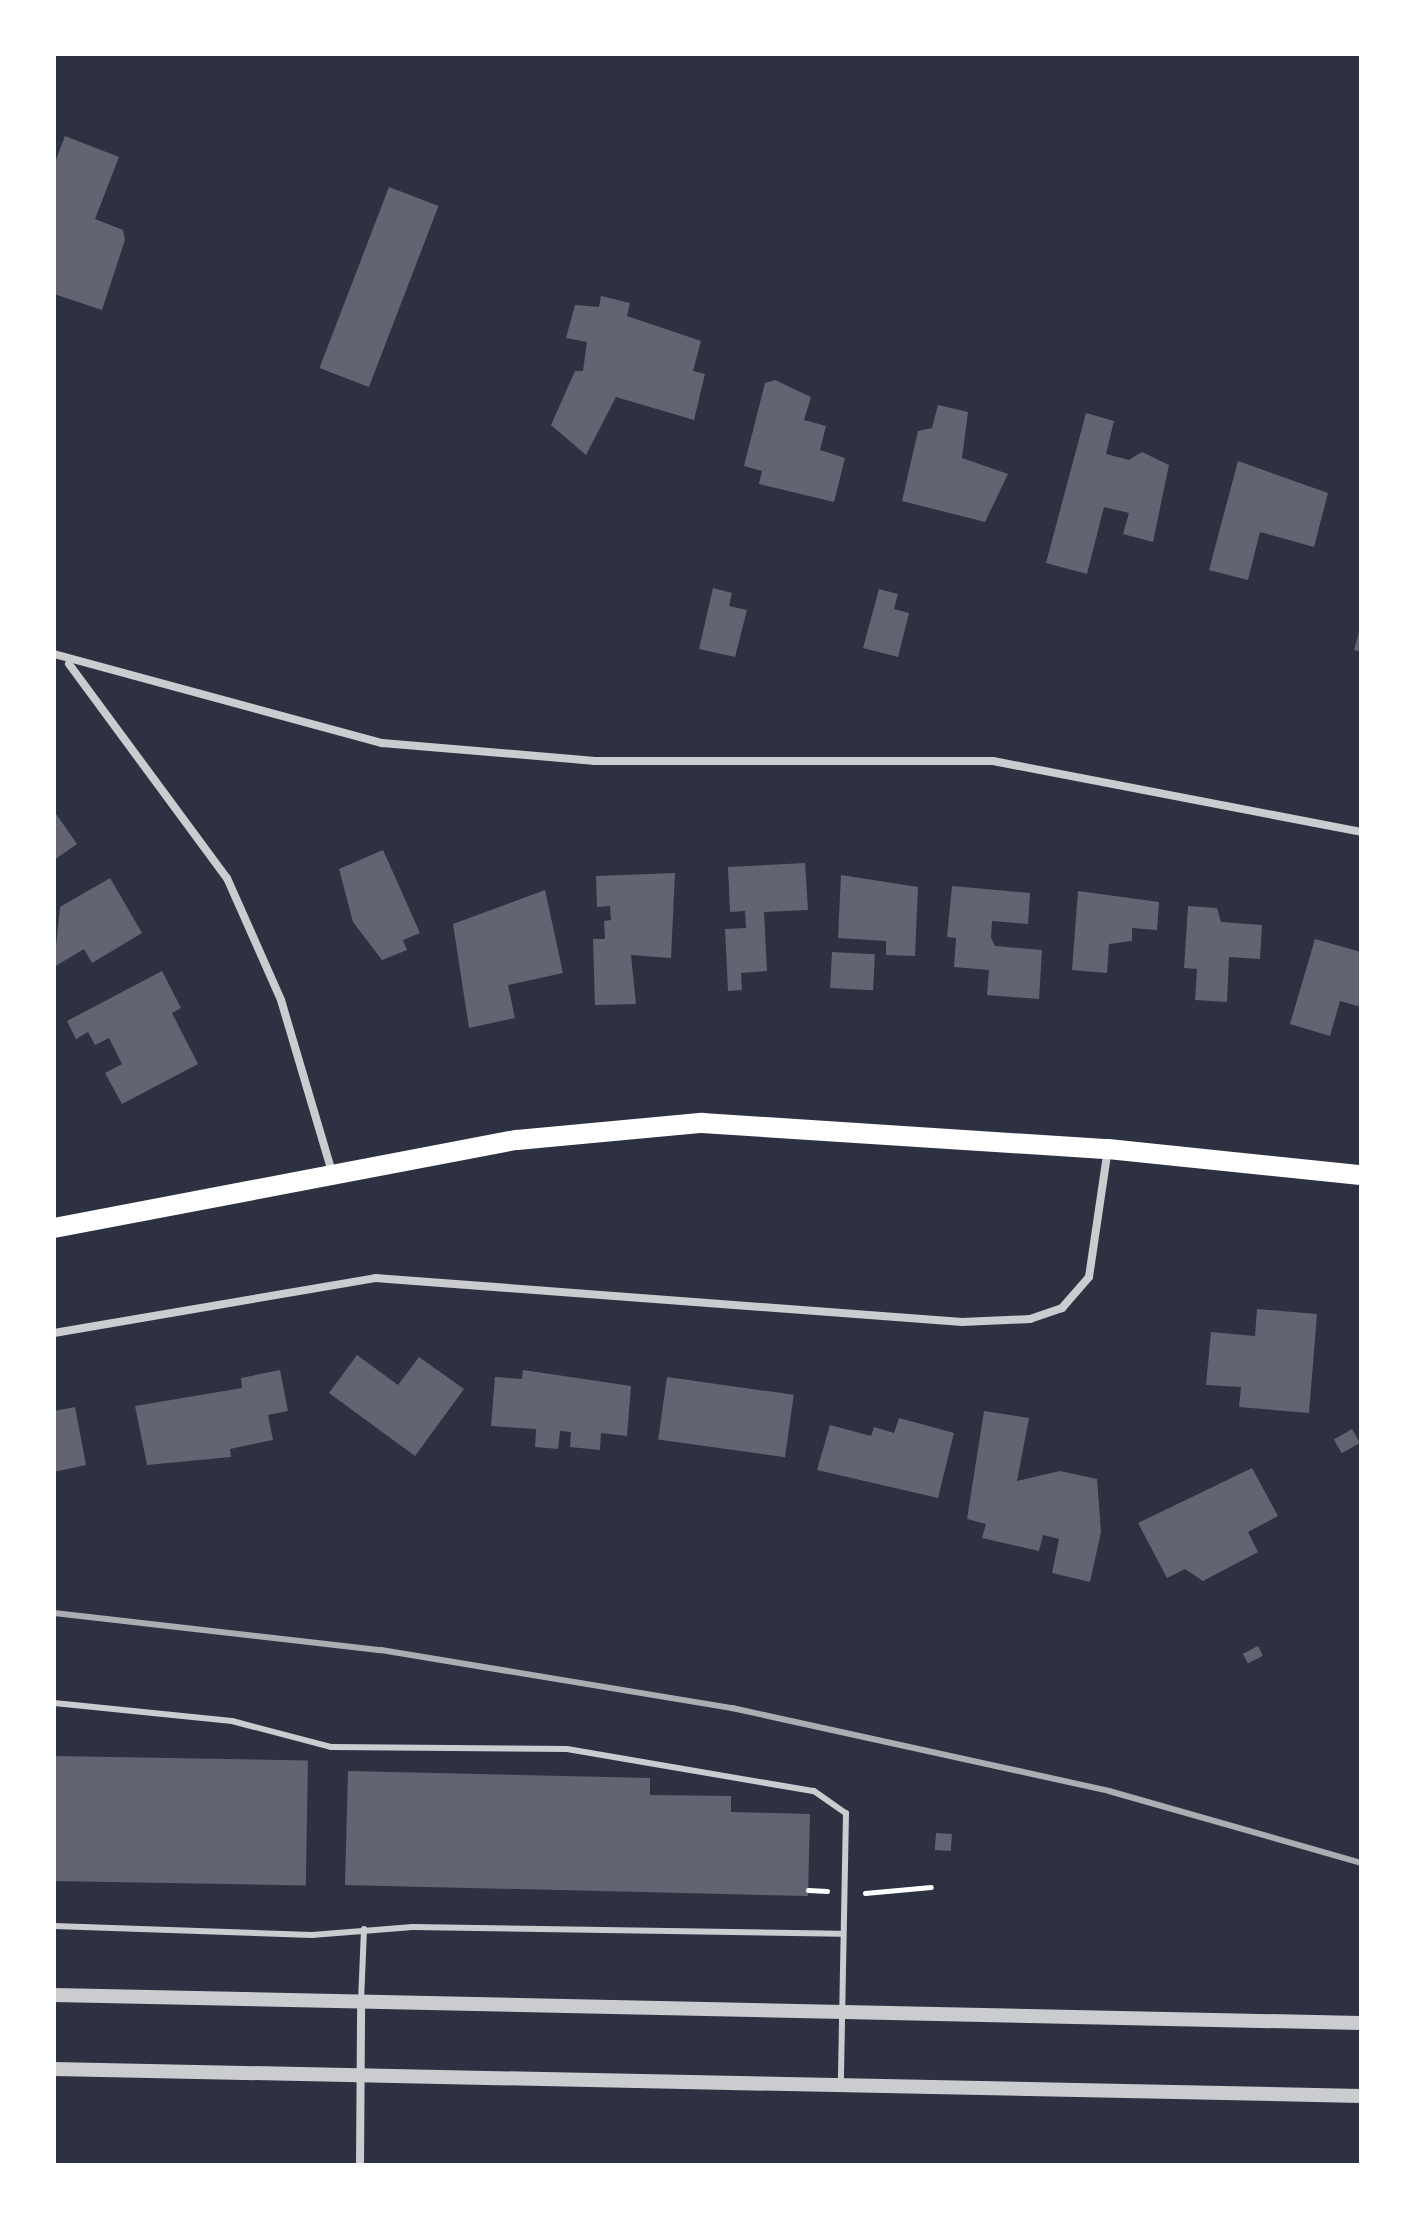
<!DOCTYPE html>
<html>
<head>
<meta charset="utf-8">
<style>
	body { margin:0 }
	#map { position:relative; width:1415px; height:2219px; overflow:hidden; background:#2d3142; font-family:"Fira Sans Condensed",sans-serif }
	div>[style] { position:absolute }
	.building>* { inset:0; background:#626471; transform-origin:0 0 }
	.path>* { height:5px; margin:-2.5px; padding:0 2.5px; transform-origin:2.5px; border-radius:2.5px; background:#fff }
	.service>* { height:6px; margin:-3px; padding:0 3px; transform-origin:3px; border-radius:3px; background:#caccd0 }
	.minor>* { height:8px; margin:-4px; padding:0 4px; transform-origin:4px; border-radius:4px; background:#caccd0 }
	.tertiary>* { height:14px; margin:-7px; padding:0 7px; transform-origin:7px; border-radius:7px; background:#caccd0 }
	.primary>* { height:20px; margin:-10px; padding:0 10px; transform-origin:10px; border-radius:10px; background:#fff }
	.rail>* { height:6px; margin:-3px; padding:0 3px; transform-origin:3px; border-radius:3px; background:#abadb3 }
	span { translate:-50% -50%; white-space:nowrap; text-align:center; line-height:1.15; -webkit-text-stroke:6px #fff; paint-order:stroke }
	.frame { position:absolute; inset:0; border:56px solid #fff; pointer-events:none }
</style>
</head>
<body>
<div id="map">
	<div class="building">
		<div style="clip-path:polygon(65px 136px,119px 157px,95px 219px,123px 230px,125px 240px,102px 310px,54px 294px,54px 165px)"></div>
		<div style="left:389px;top:187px;width:53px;height:194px;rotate:21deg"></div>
		<div style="clip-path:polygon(601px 296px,630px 303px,627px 316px,701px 341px,693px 371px,705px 374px,694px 420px,616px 397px,586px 455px,551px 425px,575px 371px,583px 371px,587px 342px,566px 338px,575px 305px,599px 307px)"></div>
		<div style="clip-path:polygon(775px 380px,811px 397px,804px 420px,826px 426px,820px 450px,845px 458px,834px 502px,759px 484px,762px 471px,744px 466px,765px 383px)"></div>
		<div style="clip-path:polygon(938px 405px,968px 412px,962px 458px,1008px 474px,985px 522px,902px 501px,918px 431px,932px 428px)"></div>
		<div style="clip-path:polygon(1086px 413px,1114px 421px,1106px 454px,1129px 460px,1142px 452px,1169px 465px,1153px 542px,1123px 534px,1129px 513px,1104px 507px,1087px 574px,1046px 563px)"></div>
		<div style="clip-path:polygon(1238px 461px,1328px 493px,1314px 547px,1260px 532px,1248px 580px,1209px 570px)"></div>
		<div style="clip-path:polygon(713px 588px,732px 593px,729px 606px,747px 610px,735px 657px,699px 649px)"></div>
		<div style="clip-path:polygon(879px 589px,898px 594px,894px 609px,909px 613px,898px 657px,863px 648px)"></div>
		<div style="clip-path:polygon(1360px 628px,1361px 628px,1361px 652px,1354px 650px)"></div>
		<div style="clip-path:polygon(54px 811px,77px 844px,54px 860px)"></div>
		<div style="clip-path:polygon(383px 850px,420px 933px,403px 940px,407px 950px,382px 960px,353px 922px,339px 869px)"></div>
		<div style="clip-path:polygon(805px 863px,808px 910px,764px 912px,767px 971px,741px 973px,742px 990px,728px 991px,725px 929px,746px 928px,745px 911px,730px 912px,728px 867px)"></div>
		<div style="clip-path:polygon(675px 873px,671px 958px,631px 955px,636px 1004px,595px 1005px,593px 939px,605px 939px,604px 921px,611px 920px,610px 906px,597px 907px,596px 876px)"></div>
		<div style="clip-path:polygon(841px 875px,918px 887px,915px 956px,886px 955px,886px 941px,838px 938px)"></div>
		<div style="clip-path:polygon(110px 878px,142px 933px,92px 963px,84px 949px,54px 967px,60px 907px)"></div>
		<div style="clip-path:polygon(952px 886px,1030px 893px,1028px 924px,992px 921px,991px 938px,995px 946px,1042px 950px,1039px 999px,987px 995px,989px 970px,954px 967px,956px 938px,947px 937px)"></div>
		<div style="clip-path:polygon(545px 890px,563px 973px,508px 985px,515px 1018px,469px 1028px,453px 924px)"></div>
		<div style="clip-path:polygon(1078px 891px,1159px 902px,1157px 930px,1132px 928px,1132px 941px,1109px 944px,1107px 973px,1072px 970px)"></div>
		<div style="clip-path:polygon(1188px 906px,1217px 908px,1221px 922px,1262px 925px,1260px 959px,1229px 957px,1227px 1002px,1195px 1000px,1197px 969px,1184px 968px)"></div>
		<div style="clip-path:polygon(1315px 939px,1361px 952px,1361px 1007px,1340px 1001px,1330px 1036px,1290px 1024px)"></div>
		<div style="left:832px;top:952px;width:43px;height:36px;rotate:3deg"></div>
		<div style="clip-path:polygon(162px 971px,181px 1008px,172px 1013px,198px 1064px,122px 1104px,105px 1073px,122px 1064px,109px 1038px,95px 1045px,88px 1032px,76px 1039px,67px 1021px)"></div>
		<div style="clip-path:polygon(1257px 1309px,1317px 1314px,1309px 1413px,1239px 1407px,1241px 1387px,1206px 1385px,1211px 1332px,1255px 1336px)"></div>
		<div style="clip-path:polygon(357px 1355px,398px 1385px,419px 1357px,464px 1389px,415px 1456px,329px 1393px)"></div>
		<div style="clip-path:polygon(280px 1370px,288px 1411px,268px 1415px,273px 1440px,230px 1449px,231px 1457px,147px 1465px,135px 1406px,242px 1388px,241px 1378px)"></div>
		<div style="clip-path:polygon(523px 1370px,631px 1386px,627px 1436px,601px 1433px,600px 1450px,570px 1447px,571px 1432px,560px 1431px,558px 1449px,535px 1447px,536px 1429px,491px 1426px,495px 1377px,522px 1379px)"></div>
		<div style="left:667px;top:1377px;width:128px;height:63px;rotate:8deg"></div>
		<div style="clip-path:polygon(75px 1407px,86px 1465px,54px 1472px,54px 1411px)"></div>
		<div style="clip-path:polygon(984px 1411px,1029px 1418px,1017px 1481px,1060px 1471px,1097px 1479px,1101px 1532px,1090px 1582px,1052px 1573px,1059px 1539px,1043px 1535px,1039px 1551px,982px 1538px,986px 1524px,967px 1519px)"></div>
		<div style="clip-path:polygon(899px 1418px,954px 1433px,938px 1498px,817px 1470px,830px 1425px,871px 1436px,874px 1427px,894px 1433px)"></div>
		<div style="left:1352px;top:1429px;width:16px;height:21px;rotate:60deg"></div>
		<div style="clip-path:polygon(1252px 1468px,1278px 1516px,1248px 1532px,1258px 1552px,1203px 1581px,1185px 1569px,1167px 1578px,1138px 1523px)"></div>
		<div style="left:1258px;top:1646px;width:11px;height:17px;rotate:63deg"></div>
		<div style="left:54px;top:1756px;width:254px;height:125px;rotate:1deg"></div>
		<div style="clip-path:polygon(348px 1771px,650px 1778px,650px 1795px,731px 1796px,731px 1812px,810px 1814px,808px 1896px,345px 1885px)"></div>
		<div style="left:936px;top:1833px;width:16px;height:17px;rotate:4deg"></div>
	</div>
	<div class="path">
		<div style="left:808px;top:1890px;width:19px;rotate:3deg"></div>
		<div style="left:865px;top:1893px;width:66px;rotate:-5.2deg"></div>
	</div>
	<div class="service">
		<div style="left:54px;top:1703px;width:179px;rotate:5.8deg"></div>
		<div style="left:232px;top:1721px;width:102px;rotate:14.7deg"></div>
		<div style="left:331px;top:1747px;width:236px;rotate:0.5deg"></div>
		<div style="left:567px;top:1749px;width:251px;rotate:9.7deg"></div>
		<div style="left:814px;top:1791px;width:39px;rotate:35deg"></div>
		<div style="left:846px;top:1813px;width:272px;rotate:91.1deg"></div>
		<div style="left:54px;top:1926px;width:258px;rotate:2deg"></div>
		<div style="left:312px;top:1935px;width:101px;rotate:-4.5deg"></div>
		<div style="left:413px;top:1927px;width:427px;rotate:0.9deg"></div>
		<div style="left:361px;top:2001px;width:72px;rotate:-87.6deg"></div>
	</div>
	<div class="minor">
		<div style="left:54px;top:654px;width:340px;rotate:15.2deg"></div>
		<div style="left:382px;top:743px;width:214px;rotate:4.8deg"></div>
		<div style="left:595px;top:761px;width:398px"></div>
		<div style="left:993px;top:761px;width:375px;rotate:10.9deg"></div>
		<div style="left:69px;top:664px;width:266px;rotate:53.6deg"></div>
		<div style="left:227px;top:878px;width:133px;rotate:66.1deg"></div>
		<div style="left:281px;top:1000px;width:183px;rotate:73.5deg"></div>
		<div style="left:54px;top:1333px;width:326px;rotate:-9.7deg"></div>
		<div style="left:375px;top:1278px;width:589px;rotate:4.29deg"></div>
		<div style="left:962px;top:1322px;width:68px;rotate:-2.5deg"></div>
		<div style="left:1030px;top:1319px;width:34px;rotate:-19deg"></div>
		<div style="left:1062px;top:1308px;width:41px;rotate:-48.9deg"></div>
		<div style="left:1089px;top:1277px;width:129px;rotate:-81.6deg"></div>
		<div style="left:360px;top:2165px;width:161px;rotate:-89.6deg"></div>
	</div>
	<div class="tertiary">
		<div style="left:54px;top:1995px;width:1307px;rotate:1.23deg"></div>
		<div style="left:54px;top:2069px;width:1307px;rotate:1.18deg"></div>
	</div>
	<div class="primary">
		<div style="left:54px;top:1228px;width:471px;rotate:-10.8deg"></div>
		<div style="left:517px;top:1140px;width:186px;rotate:-5.3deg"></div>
		<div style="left:702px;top:1123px;width:407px;rotate:3.7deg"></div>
		<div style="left:1108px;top:1149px;width:254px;rotate:5.9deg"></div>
	</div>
	<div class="rail">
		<div style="left:54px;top:1613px;width:329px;rotate:6.5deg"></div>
		<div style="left:381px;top:1650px;width:356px;rotate:9.4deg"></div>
		<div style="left:732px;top:1708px;width:386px;rotate:12.4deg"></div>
		<div style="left:1109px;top:1791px;width:262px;rotate:15.9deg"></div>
	</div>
	<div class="frame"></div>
</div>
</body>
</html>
